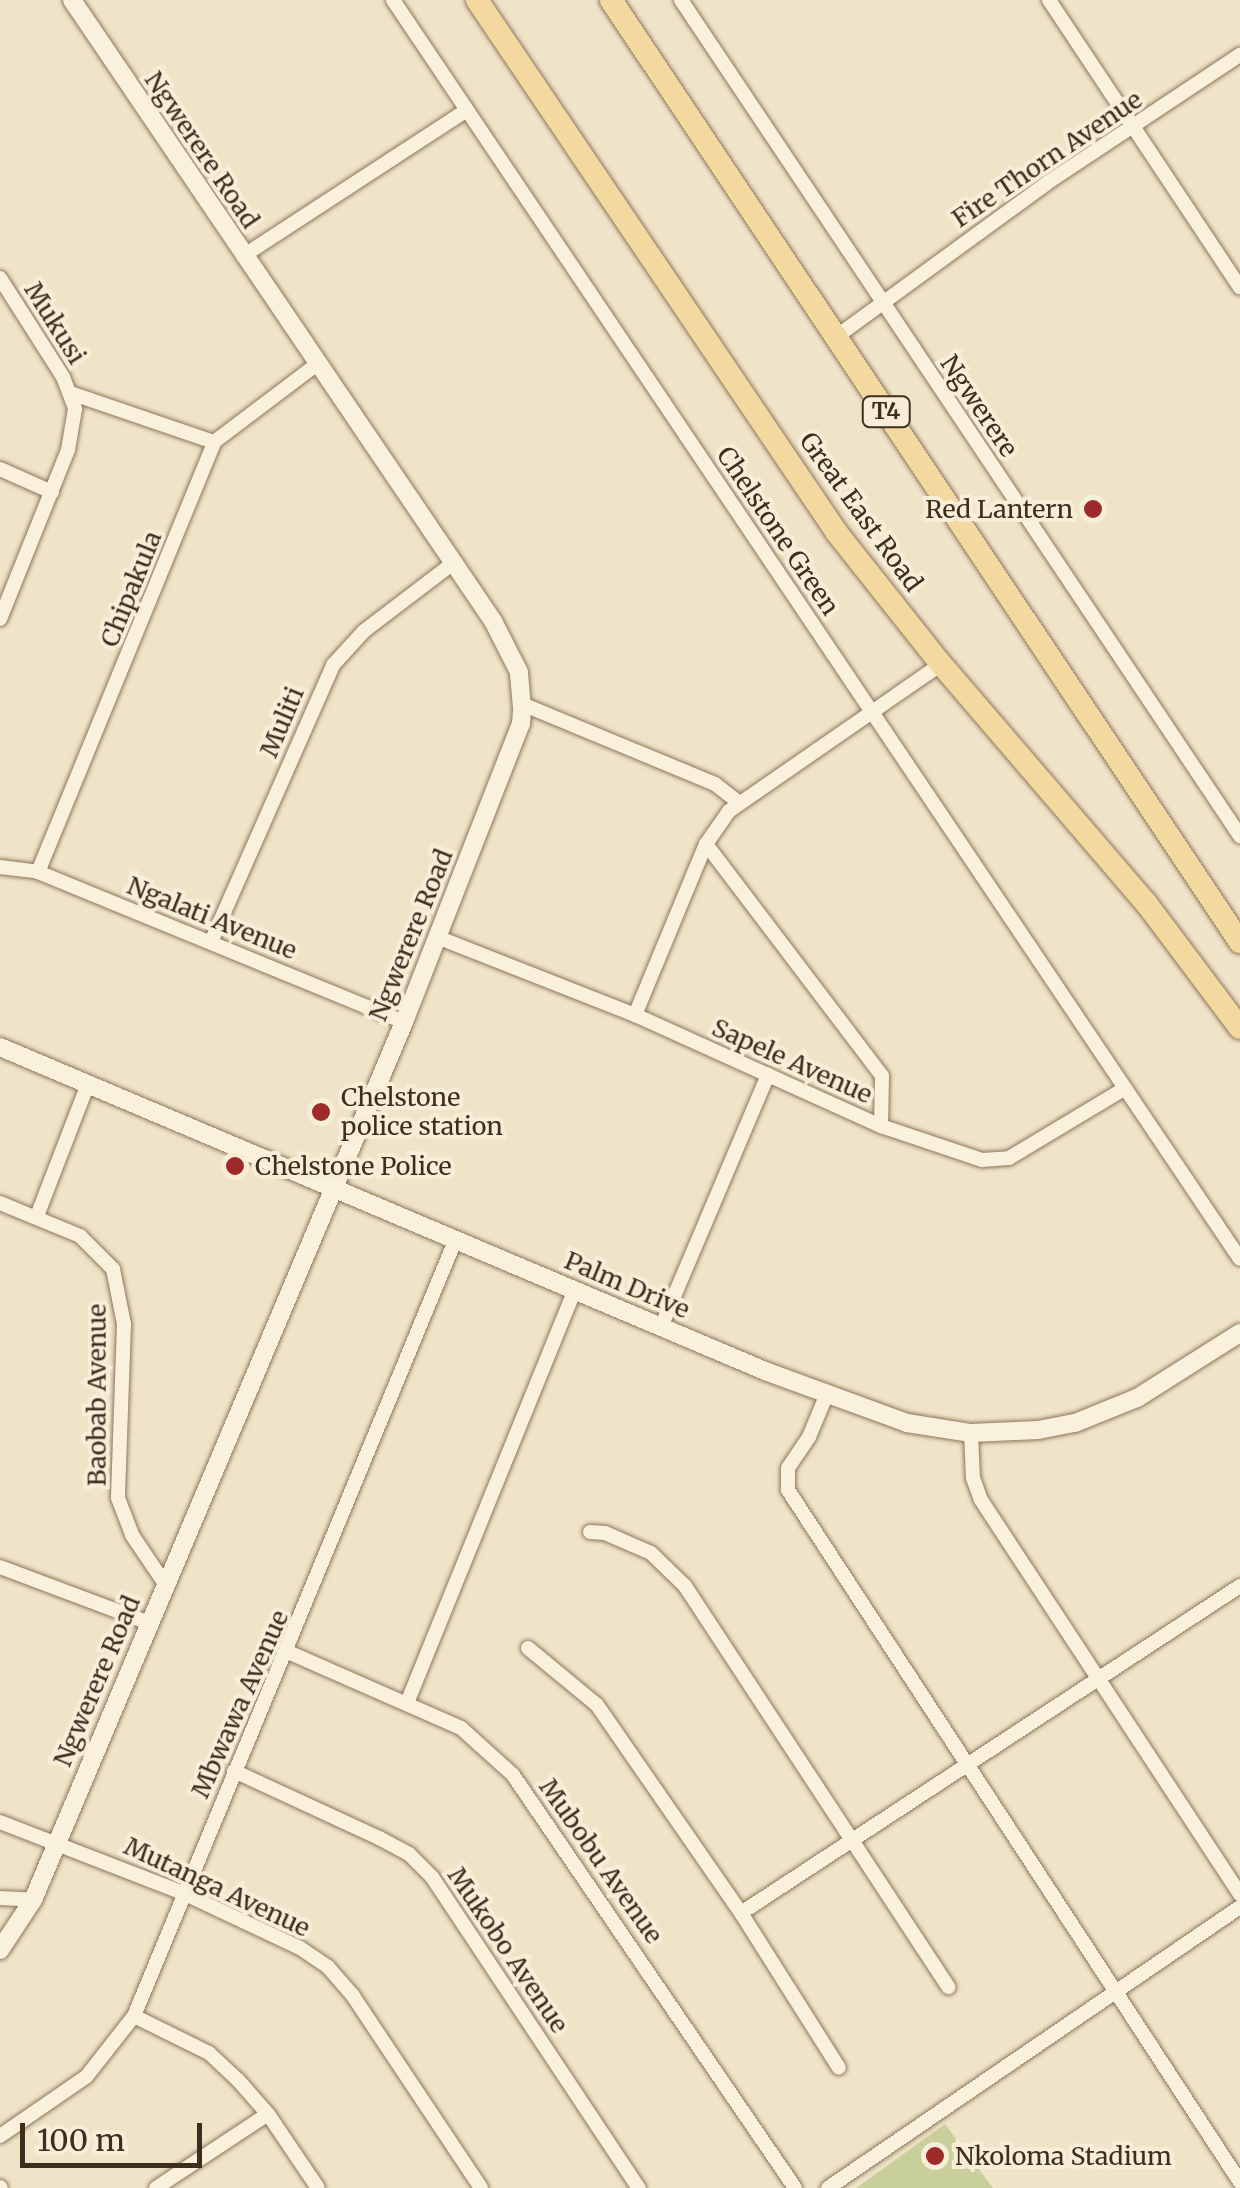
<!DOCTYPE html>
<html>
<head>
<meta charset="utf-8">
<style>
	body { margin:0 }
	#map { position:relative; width:1240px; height:2188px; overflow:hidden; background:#f0e4c8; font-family:Merriweather,serif }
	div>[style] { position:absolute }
	.green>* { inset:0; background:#c9cf9b }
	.roads { filter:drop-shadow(0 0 2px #8d765c) drop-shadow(0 0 2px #8d765c) }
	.minor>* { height:14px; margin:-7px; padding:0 7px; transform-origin:7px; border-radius:7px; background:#faf1dc }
	.tertiary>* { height:18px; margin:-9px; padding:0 9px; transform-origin:9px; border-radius:9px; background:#faf1dc }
	.primary>* { height:22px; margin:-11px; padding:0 11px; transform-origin:11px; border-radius:11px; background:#f3d9a0 }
	.dots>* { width:28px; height:28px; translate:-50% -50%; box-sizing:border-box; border:5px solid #f7eed8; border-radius:50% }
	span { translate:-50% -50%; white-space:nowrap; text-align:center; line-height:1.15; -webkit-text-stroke:8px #f7eed8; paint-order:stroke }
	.shield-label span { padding:2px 8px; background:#f7eed8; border:2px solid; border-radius:8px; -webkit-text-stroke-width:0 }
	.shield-label { font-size:22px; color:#3d2e20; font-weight:700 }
	.street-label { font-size:25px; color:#3d2e20 }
	.poi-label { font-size:25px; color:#3d2e20 }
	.right { translate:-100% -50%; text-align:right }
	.left { translate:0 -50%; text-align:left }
	.scale { position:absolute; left:20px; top:2123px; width:182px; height:45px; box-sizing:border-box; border:5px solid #3d2e20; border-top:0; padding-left:12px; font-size:30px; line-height:35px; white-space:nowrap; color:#3d2e20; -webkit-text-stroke:8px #f7eed8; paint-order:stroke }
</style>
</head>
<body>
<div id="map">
	<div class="green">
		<div style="clip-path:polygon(945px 2124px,993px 2188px,856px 2188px)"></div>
	</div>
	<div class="roads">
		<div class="minor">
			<div style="left:393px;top:0;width:1517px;rotate:56.07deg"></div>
			<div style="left:681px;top:0;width:1006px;rotate:56.23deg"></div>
			<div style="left:1049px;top:0;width:345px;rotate:56.4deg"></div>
			<div style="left:243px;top:256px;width:267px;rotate:-33.1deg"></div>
			<div style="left:0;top:278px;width:117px;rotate:57.5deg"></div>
			<div style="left:63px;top:377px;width:34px;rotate:69deg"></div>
			<div style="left:75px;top:409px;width:42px;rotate:99.7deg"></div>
			<div style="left:68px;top:450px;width:182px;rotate:111.9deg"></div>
			<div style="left:836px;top:337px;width:261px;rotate:-36.1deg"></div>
			<div style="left:1047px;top:183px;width:232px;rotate:-33.6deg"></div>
			<div style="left:73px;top:394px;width:149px;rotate:18.8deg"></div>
			<div style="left:0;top:469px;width:57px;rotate:23.9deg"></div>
			<div style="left:522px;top:704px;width:209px;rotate:22.5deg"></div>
			<div style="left:715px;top:784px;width:29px;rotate:38deg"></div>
			<div style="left:706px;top:844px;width:291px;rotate:52.8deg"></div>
			<div style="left:882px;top:1076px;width:50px;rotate:91.1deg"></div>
			<div style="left:0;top:867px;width:38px;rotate:7deg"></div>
			<div style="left:38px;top:872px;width:396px;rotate:22.3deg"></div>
			<div style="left:38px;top:872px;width:465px;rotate:-67.7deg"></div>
			<div style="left:214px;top:442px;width:129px;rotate:-37.1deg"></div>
			<div style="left:437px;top:937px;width:213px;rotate:21.5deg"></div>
			<div style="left:635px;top:1015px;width:270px;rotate:24.3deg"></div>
			<div style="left:881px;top:1126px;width:107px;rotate:18.6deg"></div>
			<div style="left:982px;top:1160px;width:27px;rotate:-4deg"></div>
			<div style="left:1009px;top:1158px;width:134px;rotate:-31deg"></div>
			<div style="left:211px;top:942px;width:303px;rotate:-66.2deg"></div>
			<div style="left:333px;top:665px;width:46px;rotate:-47.6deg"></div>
			<div style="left:364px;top:631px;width:111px;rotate:-37.3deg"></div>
			<div style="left:635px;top:1015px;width:185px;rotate:-67.5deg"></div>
			<div style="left:706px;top:844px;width:40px;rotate:-55.1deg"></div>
			<div style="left:729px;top:811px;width:258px;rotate:-34.7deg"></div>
			<div style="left:0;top:1203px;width:87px;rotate:22.4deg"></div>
			<div style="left:80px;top:1236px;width:47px;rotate:45deg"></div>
			<div style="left:113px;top:1269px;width:56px;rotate:78.7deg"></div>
			<div style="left:124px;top:1324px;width:174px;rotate:92deg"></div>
			<div style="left:118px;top:1498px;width:40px;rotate:69deg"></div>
			<div style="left:132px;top:1535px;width:59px;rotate:56deg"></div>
			<div style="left:37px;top:1216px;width:142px;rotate:-68.9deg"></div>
			<div style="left:661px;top:1327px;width:274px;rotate:-67deg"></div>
			<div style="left:826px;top:1396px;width:44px;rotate:112.5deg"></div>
			<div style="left:809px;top:1437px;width:37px;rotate:124deg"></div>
			<div style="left:788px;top:1468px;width:22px;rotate:90deg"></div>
			<div style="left:788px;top:1490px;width:827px;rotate:56.85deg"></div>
			<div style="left:971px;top:1433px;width:45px;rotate:87.5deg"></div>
			<div style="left:973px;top:1478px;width:23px;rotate:70deg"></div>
			<div style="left:981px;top:1500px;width:472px;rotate:56.7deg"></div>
			<div style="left:590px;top:1532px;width:15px;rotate:4deg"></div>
			<div style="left:605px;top:1533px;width:50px;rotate:23.5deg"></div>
			<div style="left:651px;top:1553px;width:47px;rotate:44.1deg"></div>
			<div style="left:685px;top:1586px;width:480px;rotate:56.7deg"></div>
			<div style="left:0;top:1567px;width:159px;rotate:20.6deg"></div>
			<div style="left:528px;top:1648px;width:89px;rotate:39.6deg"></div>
			<div style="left:597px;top:1705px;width:253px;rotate:55.3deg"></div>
			<div style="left:741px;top:1913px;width:183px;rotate:57.7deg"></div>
			<div style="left:288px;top:1652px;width:189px;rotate:23.7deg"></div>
			<div style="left:461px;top:1728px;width:70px;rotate:42.1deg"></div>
			<div style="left:513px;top:1775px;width:500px;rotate:55.67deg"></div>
			<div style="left:407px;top:1703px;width:446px;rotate:-67.9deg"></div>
			<div style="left:234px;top:1771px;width:160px;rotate:24.8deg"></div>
			<div style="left:379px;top:1838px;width:34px;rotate:28deg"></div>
			<div style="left:409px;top:1854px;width:33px;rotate:45deg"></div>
			<div style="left:432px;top:1877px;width:374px;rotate:56.4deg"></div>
			<div style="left:0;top:1822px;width:196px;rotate:21.2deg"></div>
			<div style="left:183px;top:1893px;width:129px;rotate:25.2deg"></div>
			<div style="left:300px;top:1948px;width:34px;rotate:34deg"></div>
			<div style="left:328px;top:1967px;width:38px;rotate:49deg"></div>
			<div style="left:353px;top:1996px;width:231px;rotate:56.3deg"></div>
			<div style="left:0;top:1898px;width:33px;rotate:3deg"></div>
			<div style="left:741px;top:1913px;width:597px;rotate:-33.24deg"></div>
			<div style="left:134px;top:2016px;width:84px;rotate:26.3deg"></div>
			<div style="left:209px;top:2053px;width:40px;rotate:43deg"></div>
			<div style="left:238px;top:2080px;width:45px;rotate:48.6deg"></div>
			<div style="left:268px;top:2114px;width:89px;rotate:56deg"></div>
			<div style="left:0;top:2136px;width:104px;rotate:-34.5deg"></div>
			<div style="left:86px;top:2077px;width:78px;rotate:-51.8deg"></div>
			<div style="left:134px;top:2016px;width:839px;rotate:-67.5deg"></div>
			<div style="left:0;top:2187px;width:1px;rotate:45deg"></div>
			<div style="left:156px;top:2188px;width:134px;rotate:-33.5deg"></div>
			<div style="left:828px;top:2188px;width:499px;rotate:-34.3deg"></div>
		</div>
		<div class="tertiary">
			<div style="left:0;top:1047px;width:831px;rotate:22.95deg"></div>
			<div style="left:765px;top:1371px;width:151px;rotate:20.1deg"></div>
			<div style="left:907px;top:1423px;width:65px;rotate:8.9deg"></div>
			<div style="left:971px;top:1433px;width:67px;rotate:-2.6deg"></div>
			<div style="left:1038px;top:1430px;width:38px;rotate:-11deg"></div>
			<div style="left:1075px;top:1423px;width:67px;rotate:-22deg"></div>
			<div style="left:1137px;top:1398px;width:122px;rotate:-32.3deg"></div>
			<div style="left:0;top:1950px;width:60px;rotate:-56.6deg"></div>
			<div style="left:33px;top:1900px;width:953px;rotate:-67.09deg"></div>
			<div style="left:404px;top:1022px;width:320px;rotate:-68.6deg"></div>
			<div style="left:521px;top:724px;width:16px;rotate:-86deg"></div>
			<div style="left:522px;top:708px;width:36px;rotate:-95deg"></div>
			<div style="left:519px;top:672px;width:57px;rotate:-117deg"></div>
			<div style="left:493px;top:621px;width:750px;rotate:-124.13deg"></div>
		</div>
		<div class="primary">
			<div style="left:477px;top:0;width:643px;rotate:55.96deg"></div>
			<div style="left:837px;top:533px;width:167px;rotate:51.6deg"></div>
			<div style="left:941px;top:664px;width:315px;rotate:49.4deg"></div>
			<div style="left:1146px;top:903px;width:156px;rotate:53.1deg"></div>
			<div style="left:611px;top:0;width:1133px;rotate:56.27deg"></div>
		</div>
	</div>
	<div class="dots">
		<div style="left:1093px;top:509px;background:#9e2a2b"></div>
		<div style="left:321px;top:1112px;background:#9e2a2b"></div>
		<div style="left:235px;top:1166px;background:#9e2a2b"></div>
		<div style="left:935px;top:2156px;background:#9e2a2b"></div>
	</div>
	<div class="shield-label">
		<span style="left:886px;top:412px">T4</span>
	</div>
	<div class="street-label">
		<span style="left:202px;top:150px;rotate:56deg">Ngwerere Road</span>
		<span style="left:1047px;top:159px;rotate:-34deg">Fire Thorn Avenue</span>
		<span style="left:55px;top:323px;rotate:58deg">Mukusi</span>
		<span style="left:979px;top:406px;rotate:56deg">Ngwerere</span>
		<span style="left:861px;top:512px;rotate:54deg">Great East Road</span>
		<span style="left:778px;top:531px;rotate:56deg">Chelstone Green</span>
		<span style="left:131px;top:589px;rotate:-68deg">Chipakula</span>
		<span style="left:282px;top:722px;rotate:-67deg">Muliti</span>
		<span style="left:212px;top:918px;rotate:22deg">Ngalati Avenue</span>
		<span style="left:411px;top:935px;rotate:-68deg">Ngwerere Road</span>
		<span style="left:792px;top:1061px;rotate:24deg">Sapele Avenue</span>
		<span style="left:627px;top:1285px;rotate:23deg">Palm Drive</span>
		<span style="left:97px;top:1395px;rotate:-90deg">Baobab Avenue</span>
		<span style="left:97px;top:1681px;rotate:-67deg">Ngwerere Road</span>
		<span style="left:240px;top:1704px;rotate:-66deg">Mbwawa Avenue</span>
		<span style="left:601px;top:1861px;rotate:55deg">Mubobu Avenue</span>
		<span style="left:217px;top:1887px;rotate:25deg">Mutanga Avenue</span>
		<span style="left:508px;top:1950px;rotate:56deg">Mukobo Avenue</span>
	</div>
	<div class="poi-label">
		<span class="right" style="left:1073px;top:509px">Red Lantern</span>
		<span class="left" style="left:341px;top:1112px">Chelstone<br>police station</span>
		<span class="left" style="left:255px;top:1166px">Chelstone Police</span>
		<span class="left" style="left:955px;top:2156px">Nkoloma Stadium</span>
	</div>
	<div class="scale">100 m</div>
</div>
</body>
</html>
